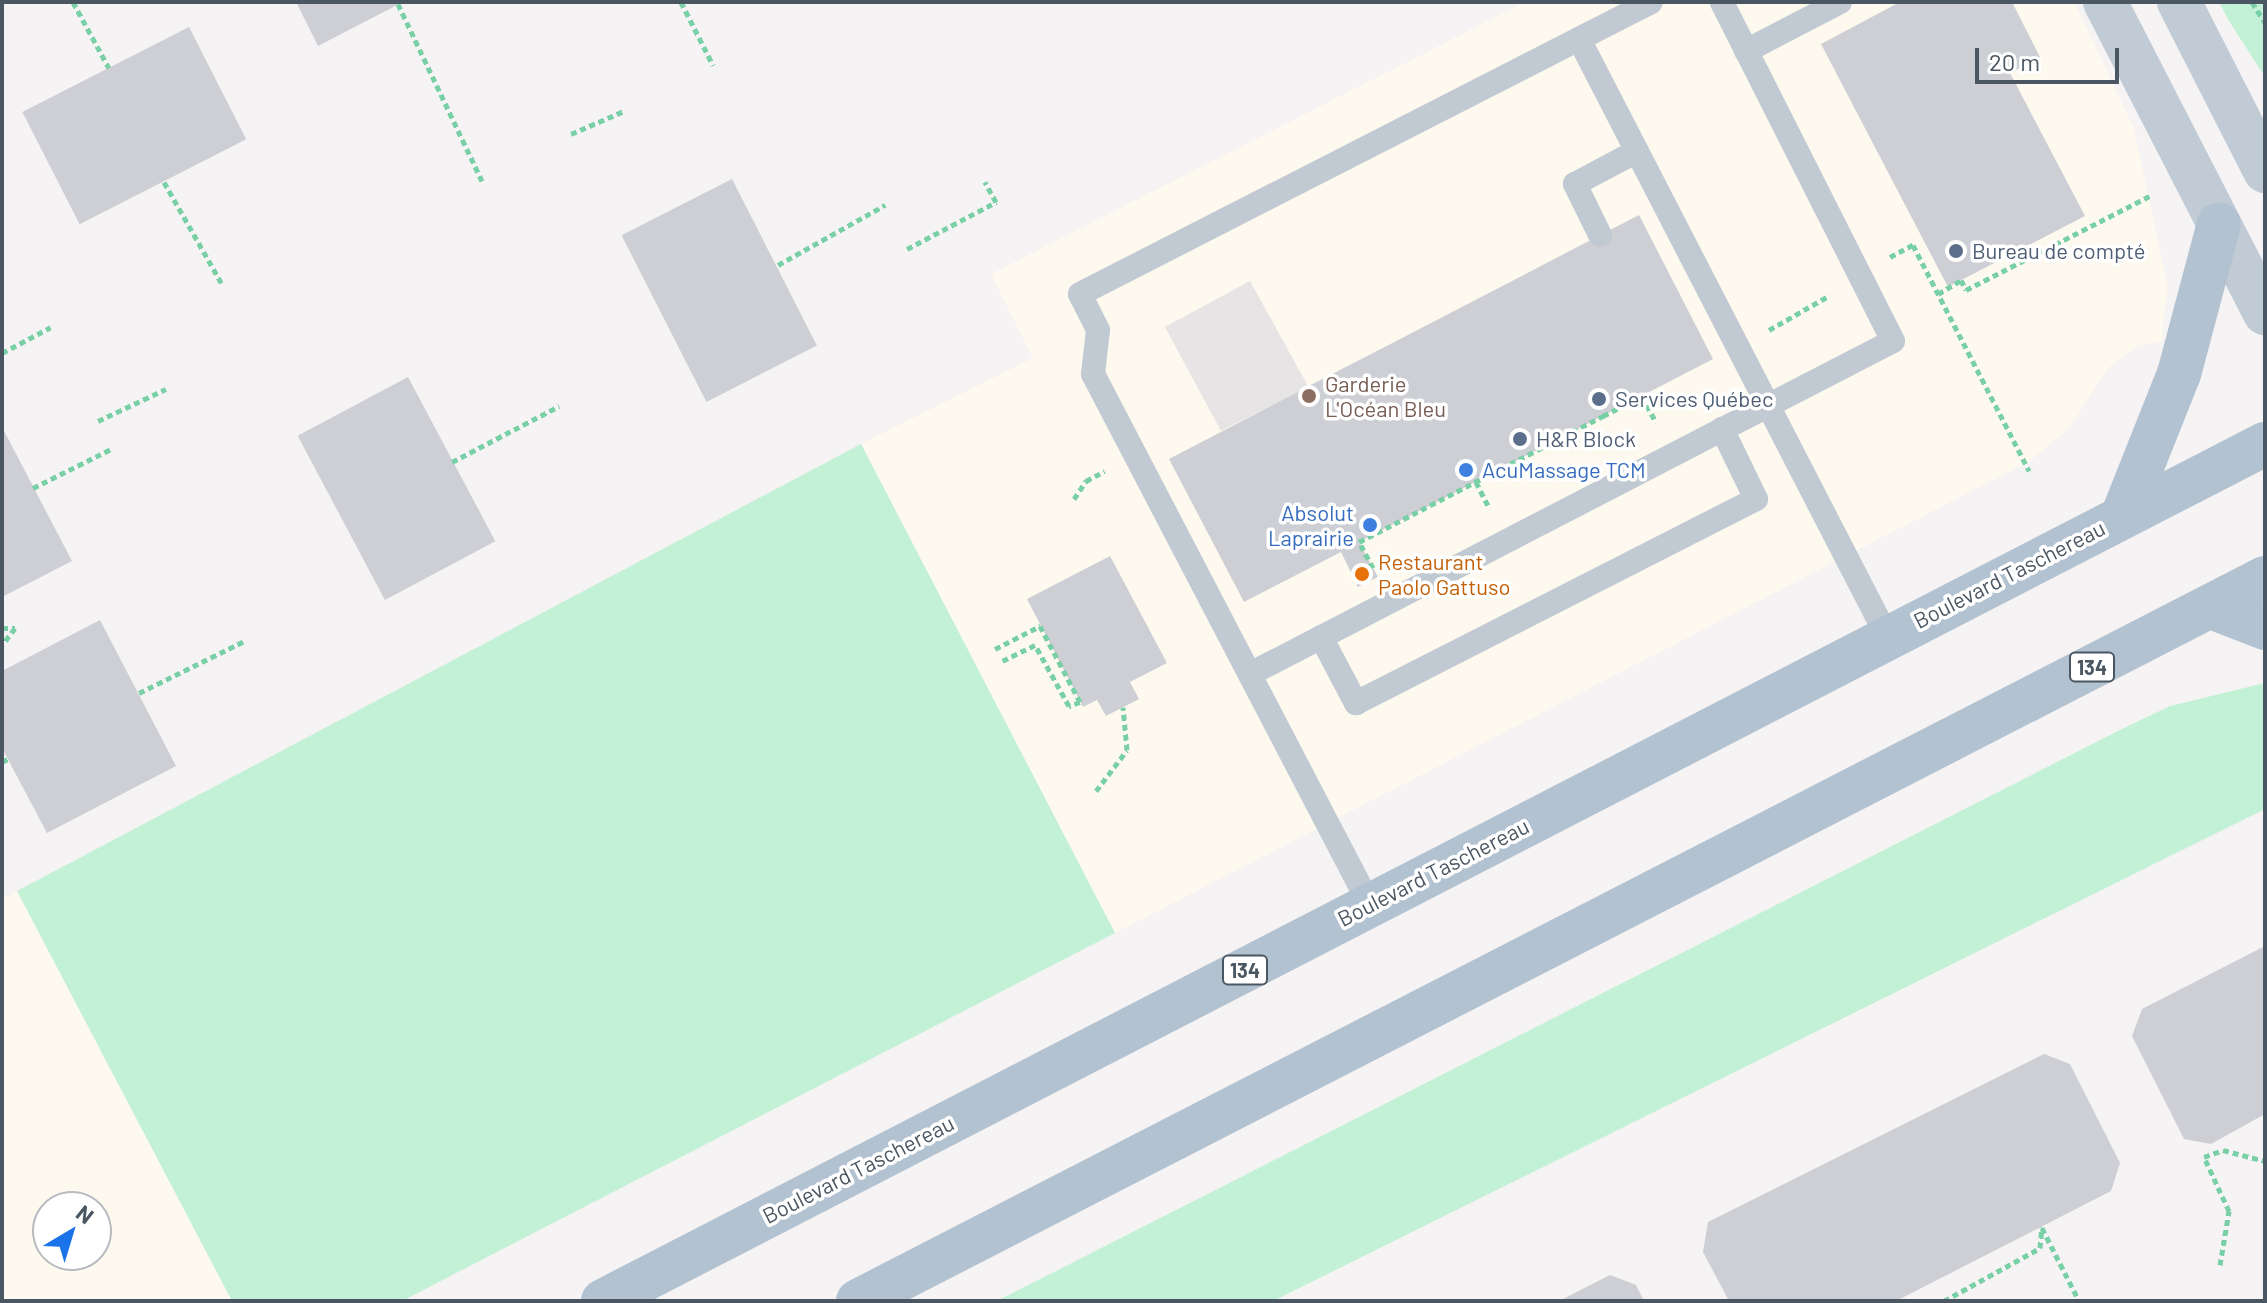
<!DOCTYPE html>
<html>
<head>
<meta charset="utf-8">
<style>
	body { margin:0 }
	#map { position:relative; width:2267px; height:1303px; overflow:hidden; background:#f5f3f3; font-family:Barlow,sans-serif }
	div>[style] { position:absolute }
	.commercial>* { inset:0; background:#fdf9ef }
	.education>* { inset:0; background:#e6e4e5 }
	.green>* { inset:0; background:#c3f1d5 }
	.building>* { inset:0; background:#cdcfd5; transform-origin:0 0 }
	.path>* { height:5px; margin-top:-2.5px; transform-origin:0; background:repeating-linear-gradient(90deg,#7ad0a6 0 6px,transparent 0 10px) }
	.lane>* { height:24px; margin:-12px; padding:0 12px; transform-origin:12px; border-radius:12px; background:#c1cad2 }
	.secondary>* { height:44px; margin:-22px; padding:0 22px; transform-origin:22px; border-radius:22px; background:#c1cbd6 }
	.primary>* { height:44px; margin:-22px; padding:0 22px; transform-origin:22px; border-radius:22px; background:#b3c2d1 }
	.dots>* { width:22px; height:22px; translate:-50% -50%; box-sizing:border-box; border:4px solid #fff; border-radius:50% }
	span { translate:-50% -50%; white-space:nowrap; text-align:center; line-height:1.15; -webkit-text-stroke:7px #fff; paint-order:stroke }
	.shield-label span { padding:2px 6px; background:#fff; border:2px solid; border-radius:6px; -webkit-text-stroke-width:0 }
	.shield-label { font-size:20px; color:#4a5661; font-weight:700 }
	.service-label { font-size:22px; color:#4e5e75 }
	.left { translate:0 -50%; text-align:left }
	.education-label { font-size:22px; color:#785e54 }
	.shop-label { font-size:22px; color:#366cbe }
	.right { translate:-100% -50%; text-align:right }
	.food-label { font-size:22px; color:#c56008 }
	.street-label { font-size:22px; color:#4a5661 }
	.frame { position:absolute; inset:0; border:4px solid #4a5661; pointer-events:none }
	.north { position:absolute; left:32px; top:1191px; width:80px; height:80px; box-sizing:border-box; background:#fff; border:2px solid #b7bbc0; border-radius:50%; rotate:38deg; font-size:22px; font-weight:700; line-height:32px; text-align:center; color:#4a5661 }
	.north::after { content:''; display:block; margin:auto; width:28px; height:36px; background:#1a73e8; clip-path:polygon(50% 0,100% 100%,50% 72%,0 100%) }
	.scale { position:absolute; left:1975px; top:48px; width:144px; height:36px; box-sizing:border-box; border:4px solid #4a5661; border-top:0; padding-left:10px; font-size:24px; line-height:28px; white-space:nowrap; color:#4a5661; -webkit-text-stroke:6px #fff; paint-order:stroke }
</style>
</head>
<body>
<div id="map">
	<div class="commercial">
		<div style="clip-path:polygon(1525px 2px,2074px 2px,2134px 128px,2168px 287px,2161px 342px,2139px 345px,2108px 368px,2069px 429px,2030px 461px,1115px 933px,861px 444px,1033px 358px,991px 274px)"></div>
		<div style="clip-path:polygon(evenodd,17px 891px,232px 1301px,2px 1301px,2px 899px,17px 891px,48px 1207px,96px 1207px,96px 1255px,48px 1255px,48px 1207px)"></div>
	</div>
	<div class="education">
		<div style="clip-path:polygon(1250px 281px,1308px 386px,1387px 346px,1465px 488px,1400px 521px,1345px 419px,1271px 406px,1221px 431px,1165px 327px)"></div>
	</div>
	<div class="green">
		<div style="clip-path:polygon(2219px 2px,2265px 2px,2265px 77px,2229px 21px)"></div>
		<div style="clip-path:polygon(861px 444px,1115px 933px,402px 1301px,232px 1301px,17px 891px)"></div>
		<div style="clip-path:polygon(2265px 683px,2265px 809px,1273px 1301px,997px 1301px,2122px 729px,2170px 706px)"></div>
	</div>
	<div class="building">
		<div style="clip-path:polygon(296px 2px,403px 2px,318px 46px)"></div>
		<div style="clip-path:polygon(1900px 2px,2012px 2px,2040px 57px,2010px 73px,2085px 216px,1948px 287px,1821px 44px)"></div>
		<div style="left:189px;top:27px;width:126px;height:187px;rotate:63deg"></div>
		<div style="left:732px;top:179px;width:187px;height:124px;rotate:63deg"></div>
		<div style="clip-path:polygon(1639px 215px,1713px 359px,1359px 542px,1378px 577px,1358px 587px,1341px 552px,1244px 602px,1169px 459px)"></div>
		<div style="left:408px;top:377px;width:186px;height:125px;rotate:62deg"></div>
		<div style="clip-path:polygon(2px 427px,72px 561px,2px 597px)"></div>
		<div style="clip-path:polygon(1110px 556px,1167px 663px,1130px 682px,1139px 699px,1106px 716px,1097px 700px,1083px 707px,1027px 599px)"></div>
		<div style="clip-path:polygon(100px 620px,176px 766px,47px 833px,2px 748px,2px 671px)"></div>
		<div style="clip-path:polygon(2265px 946px,2265px 1114px,2211px 1144px,2184px 1139px,2132px 1036px,2142px 1009px)"></div>
		<div style="clip-path:polygon(2044px 1054px,2070px 1064px,2120px 1163px,2111px 1191px,1896px 1301px,1729px 1301px,1703px 1252px,1708px 1222px)"></div>
		<div style="clip-path:polygon(1610px 1275px,1636px 1285px,1644px 1301px,1559px 1301px)"></div>
	</div>
	<div class="path">
		<div style="left:73px;top:2px;width:75px;rotate:61.4deg"></div>
		<div style="left:681px;top:2px;width:71px;rotate:63.1deg"></div>
		<div style="left:2252px;top:2px;width:25px;rotate:58deg"></div>
		<div style="left:398px;top:4px;width:196px;rotate:64.6deg"></div>
		<div style="left:571px;top:134px;width:58px;rotate:-23.5deg"></div>
		<div style="left:164px;top:182px;width:117px;rotate:60.4deg"></div>
		<div style="left:907px;top:249px;width:101px;rotate:-27.8deg"></div>
		<div style="left:996px;top:202px;width:23px;rotate:-119deg"></div>
		<div style="left:1890px;top:257px;width:26px;rotate:-28deg"></div>
		<div style="left:1913px;top:245px;width:254px;rotate:62.8deg"></div>
		<div style="left:778px;top:265px;width:123px;rotate:-29.3deg"></div>
		<div style="left:1938px;top:294px;width:27px;rotate:-31deg"></div>
		<div style="left:1961px;top:280px;width:11px;rotate:63deg"></div>
		<div style="left:1966px;top:290px;width:209px;rotate:-27.1deg"></div>
		<div style="left:1769px;top:330px;width:70px;rotate:-29.8deg"></div>
		<div style="left:2px;top:353px;width:55px;rotate:-28deg"></div>
		<div style="left:98px;top:421px;width:75px;rotate:-25.2deg"></div>
		<div style="left:452px;top:462px;width:121px;rotate:-27.6deg"></div>
		<div style="left:1476px;top:482px;width:30px;rotate:63deg"></div>
		<div style="left:33px;top:488px;width:89px;rotate:-26.6deg"></div>
		<div style="left:1074px;top:499px;width:22px;rotate:-56deg"></div>
		<div style="left:1086px;top:481px;width:21px;rotate:-28deg"></div>
		<div style="left:1373px;top:568px;width:30px;rotate:-118deg"></div>
		<div style="left:1359px;top:542px;width:275px;rotate:-27.3deg"></div>
		<div style="left:1603px;top:416px;width:44px;rotate:-27.1deg"></div>
		<div style="left:1642px;top:396px;width:30px;rotate:62deg"></div>
		<div style="left:2px;top:628px;width:13px"></div>
		<div style="left:15px;top:628px;width:21px;rotate:127deg"></div>
		<div style="left:995px;top:649px;width:51px;rotate:-27.1deg"></div>
		<div style="left:1040px;top:626px;width:86px;rotate:62.2deg"></div>
		<div style="left:1080px;top:702px;width:12px;rotate:160deg"></div>
		<div style="left:1069px;top:706px;width:70px;rotate:-119.1deg"></div>
		<div style="left:1035px;top:645px;width:37px;rotate:154deg"></div>
		<div style="left:139px;top:693px;width:117px;rotate:-26.3deg"></div>
		<div style="left:2px;top:762px;width:7px;rotate:-27deg"></div>
		<div style="left:1096px;top:791px;width:51px;rotate:-52.9deg"></div>
		<div style="left:1127px;top:750px;width:43px;rotate:-95.3deg"></div>
		<div style="left:2042px;top:1228px;width:82px;rotate:63.1deg"></div>
		<div style="left:2220px;top:1265px;width:55px;rotate:-80.5deg"></div>
		<div style="left:2229px;top:1211px;width:60px;rotate:-114.8deg"></div>
		<div style="left:2204px;top:1157px;width:20px;rotate:-20deg"></div>
		<div style="left:2223px;top:1150px;width:43px;rotate:14.7deg"></div>
		<div style="left:1944px;top:1301px;width:110px;rotate:-28.9deg"></div>
		<div style="left:2040px;top:1248px;width:21px;rotate:-85deg"></div>
	</div>
	<div class="lane">
		<div style="left:1579px;top:39px;width:672px;rotate:62.71deg"></div>
		<div style="left:1746px;top:51px;width:106px;rotate:-27.5deg"></div>
		<div style="left:1600px;top:235px;width:57px;rotate:-116.1deg"></div>
		<div style="left:1575px;top:184px;width:70px;rotate:-28deg"></div>
		<div style="left:1321px;top:637px;width:75px;rotate:62.1deg"></div>
		<div style="left:1356px;top:703px;width:449px;rotate:-27deg"></div>
		<div style="left:1756px;top:499px;width:78px;rotate:-115.9deg"></div>
		<div style="left:1250px;top:674px;width:724px;rotate:-27.38deg"></div>
		<div style="left:1893px;top:341px;width:380px;rotate:-116.8deg"></div>
		<div style="left:1370px;top:905px;width:599px;rotate:-117.55deg"></div>
		<div style="left:1093px;top:374px;width:44px;rotate:-83.5deg"></div>
		<div style="left:1098px;top:330px;width:40px;rotate:-116.6deg"></div>
		<div style="left:1080px;top:294px;width:641px;rotate:-27.08deg"></div>
	</div>
	<div class="secondary">
		<div style="left:2105px;top:2px;width:350px;rotate:62.8deg"></div>
		<div style="left:2179px;top:2px;width:190px;rotate:63deg"></div>
	</div>
	<div class="primary">
		<div style="left:2122px;top:517px;width:154px;rotate:-68.3deg"></div>
		<div style="left:2179px;top:374px;width:155px;rotate:-75.1deg"></div>
		<div style="left:2211px;top:607px;width:58px;rotate:21.3deg"></div>
		<div style="left:603px;top:1301px;width:1870px;rotate:-27.28deg"></div>
		<div style="left:858px;top:1301px;width:1582px;rotate:-27.2deg"></div>
	</div>
	<div class="dots">
		<div style="left:1956px;top:251px;background:#5c6f8a"></div>
		<div style="left:1309px;top:396px;background:#8d6e63"></div>
		<div style="left:1599px;top:399px;background:#5c6f8a"></div>
		<div style="left:1520px;top:439px;background:#5c6f8a"></div>
		<div style="left:1466px;top:470px;background:#3f7fe0"></div>
		<div style="left:1370px;top:525px;background:#3f7fe0"></div>
		<div style="left:1362px;top:574px;background:#e8710a"></div>
	</div>
	<div class="shield-label">
		<span style="left:2092px;top:667px">134</span>
		<span style="left:1245px;top:970px">134</span>
	</div>
	<div class="service-label">
		<span class="left" style="left:1972px;top:251px">Bureau de compté</span>
		<span class="left" style="left:1615px;top:399px">Services Québec</span>
		<span class="left" style="left:1536px;top:439px">H&amp;R Block</span>
	</div>
	<div class="education-label">
		<span class="left" style="left:1325px;top:396px">Garderie<br>L'Océan Bleu</span>
	</div>
	<div class="shop-label">
		<span class="left" style="left:1482px;top:470px">AcuMassage TCM</span>
		<span class="right" style="left:1354px;top:525px">Absolut<br>Laprairie</span>
	</div>
	<div class="food-label">
		<span class="left" style="left:1378px;top:574px">Restaurant<br>Paolo Gattuso</span>
	</div>
	<div class="street-label">
		<span style="left:2009px;top:574px;rotate:-27deg">Boulevard Taschereau</span>
		<span style="left:1433px;top:872px;rotate:-27deg">Boulevard Taschereau</span>
		<span style="left:858px;top:1169px;rotate:-27deg">Boulevard Taschereau</span>
	</div>
	<div class="frame"></div>
	<div class="north">N</div>
	<div class="scale">20 m</div>
</div>
</body>
</html>
